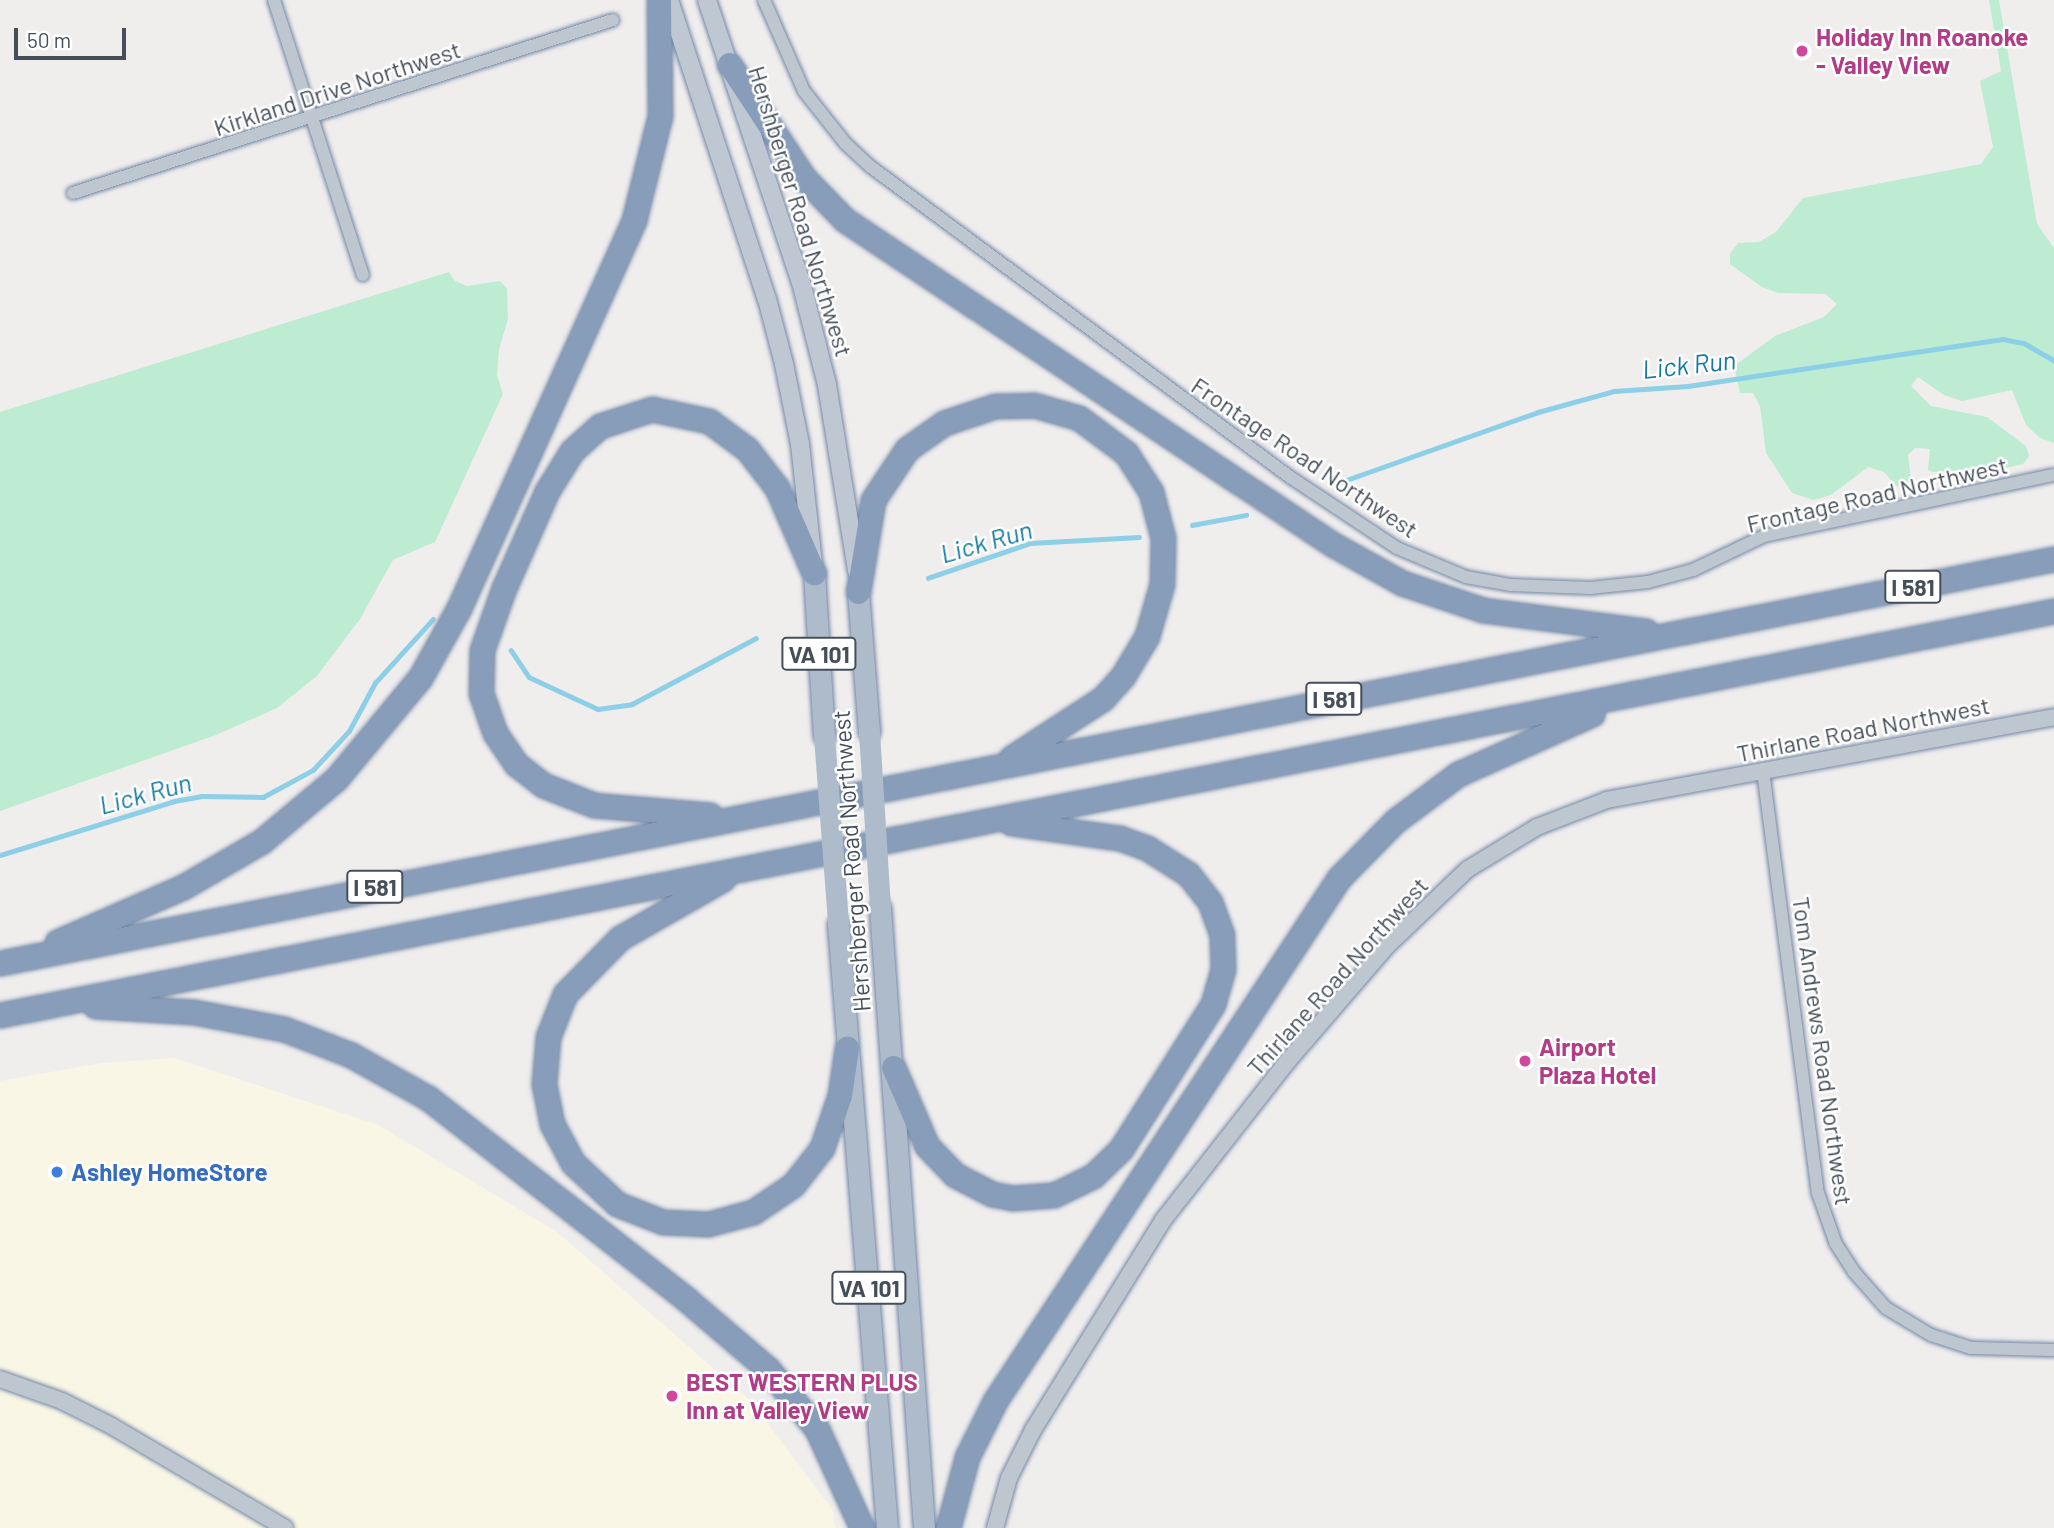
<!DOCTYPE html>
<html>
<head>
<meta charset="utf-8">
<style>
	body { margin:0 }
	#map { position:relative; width:2054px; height:1528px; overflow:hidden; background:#f0eded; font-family:Barlow,sans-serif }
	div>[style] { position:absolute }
	.commercial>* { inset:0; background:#faf6e6 }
	.green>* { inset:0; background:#bdecd2 }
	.stream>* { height:4.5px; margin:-2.25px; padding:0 2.25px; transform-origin:2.25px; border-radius:2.25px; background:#8ccfe7 }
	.roads { filter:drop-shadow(0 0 2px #7288a6) drop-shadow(0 0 2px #7288a6) }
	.minor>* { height:12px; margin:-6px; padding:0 6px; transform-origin:6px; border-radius:6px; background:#bec7cf }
	.tertiary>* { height:16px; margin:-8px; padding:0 8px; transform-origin:8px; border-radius:8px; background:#bec7cf }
	.secondary>* { height:18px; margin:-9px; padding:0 9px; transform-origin:9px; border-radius:9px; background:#bfc7d3 }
	.primary>* { height:21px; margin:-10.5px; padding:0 10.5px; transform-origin:10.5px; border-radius:10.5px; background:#aebbcb }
	.motorway>* { height:23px; margin:-11.5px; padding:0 11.5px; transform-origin:11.5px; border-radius:11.5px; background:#879dba }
	.primary-bridge>* { height:21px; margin:-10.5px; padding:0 10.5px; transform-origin:10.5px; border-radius:10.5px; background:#aebbcb }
	.dots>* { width:19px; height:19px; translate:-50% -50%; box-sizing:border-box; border:4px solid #fff; border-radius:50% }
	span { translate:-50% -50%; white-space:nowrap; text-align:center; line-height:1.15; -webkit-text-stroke:5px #fff; paint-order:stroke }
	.shield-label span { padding:2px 5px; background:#fff; border:2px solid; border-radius:5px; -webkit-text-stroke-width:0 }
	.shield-label { font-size:23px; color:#464f59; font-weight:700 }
	.hotel-label { font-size:24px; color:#b23c85; font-weight:700 }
	.left { translate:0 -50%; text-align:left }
	.street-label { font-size:24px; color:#464f59 }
	.shop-label { font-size:24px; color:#366cbe; font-weight:700 }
	.water-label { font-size:26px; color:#137b9f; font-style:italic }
	.scale { position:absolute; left:14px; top:28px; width:112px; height:32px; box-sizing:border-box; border:4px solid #464f59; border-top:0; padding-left:9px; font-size:21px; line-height:24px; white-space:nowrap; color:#464f59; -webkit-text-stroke:5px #fff; paint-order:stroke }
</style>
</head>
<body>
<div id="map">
	<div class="commercial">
		<div style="clip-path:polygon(175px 1058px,378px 1125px,557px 1232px,751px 1401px,832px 1509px,835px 1528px,0 1528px,0 1081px,102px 1063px)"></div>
	</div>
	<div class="green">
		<div style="clip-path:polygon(1989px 0,1999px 0,2037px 224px,2054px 248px,2054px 443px,2040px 438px,2026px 425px,2012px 390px,1962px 401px,1944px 395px,1918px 377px,1911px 386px,1931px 406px,1987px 417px,2026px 446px,2029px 456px,2023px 464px,2006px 468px,1933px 472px,1928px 470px,1930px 449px,1915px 448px,1908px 455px,1911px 478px,1905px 486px,1896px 486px,1884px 472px,1868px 467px,1831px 495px,1813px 500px,1792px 493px,1766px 453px,1760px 406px,1753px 393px,1740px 393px,1734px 366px,1775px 336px,1824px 317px,1837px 304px,1825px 294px,1778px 293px,1762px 287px,1730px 264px,1730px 254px,1738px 243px,1759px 242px,1776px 232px,1803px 198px,1981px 164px,1993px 147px,1980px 81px,2001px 71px)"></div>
		<div style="clip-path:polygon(449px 272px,455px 281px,467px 286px,500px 281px,507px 289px,508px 319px,499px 349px,497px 375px,503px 394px,435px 542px,393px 560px,360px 619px,317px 676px,277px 708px,216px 735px,0 811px,0 412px)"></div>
	</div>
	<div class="stream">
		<div style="left:1335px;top:484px;width:215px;rotate:-19.5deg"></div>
		<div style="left:1538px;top:412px;width:79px;rotate:-15.4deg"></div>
		<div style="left:1614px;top:391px;width:74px;rotate:-3.9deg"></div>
		<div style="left:1688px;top:386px;width:318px;rotate:-8.5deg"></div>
		<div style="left:2003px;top:339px;width:21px;rotate:11deg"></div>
		<div style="left:2024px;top:343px;width:34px;rotate:30deg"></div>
		<div style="left:1192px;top:525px;width:55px;rotate:-10.5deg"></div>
		<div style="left:928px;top:578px;width:108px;rotate:-18.9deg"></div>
		<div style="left:1030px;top:543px;width:109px;rotate:-3.2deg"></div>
		<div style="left:511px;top:650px;width:32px;rotate:56deg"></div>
		<div style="left:529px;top:677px;width:76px;rotate:24.9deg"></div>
		<div style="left:598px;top:709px;width:34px;rotate:-8deg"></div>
		<div style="left:632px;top:704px;width:140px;rotate:-28deg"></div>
		<div style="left:0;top:855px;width:182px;rotate:-17.2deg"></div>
		<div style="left:174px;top:801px;width:27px;rotate:-10deg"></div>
		<div style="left:201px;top:796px;width:62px;rotate:0.9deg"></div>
		<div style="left:263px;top:797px;width:57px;rotate:-28.4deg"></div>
		<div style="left:313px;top:770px;width:53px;rotate:-47.3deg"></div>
		<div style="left:349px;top:731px;width:55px;rotate:-61.6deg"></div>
		<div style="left:375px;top:683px;width:86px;rotate:-47.8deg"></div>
	</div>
	<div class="roads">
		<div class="minor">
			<div style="left:274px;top:0;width:289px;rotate:72.1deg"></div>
			<div style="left:764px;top:0;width:99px;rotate:66.3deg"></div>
			<div style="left:804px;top:91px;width:66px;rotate:51.7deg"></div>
			<div style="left:845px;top:143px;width:35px;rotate:43deg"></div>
			<div style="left:871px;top:167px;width:521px;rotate:36.5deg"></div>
			<div style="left:1290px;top:477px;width:128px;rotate:33.6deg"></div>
			<div style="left:1397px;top:548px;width:75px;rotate:22.8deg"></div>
			<div style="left:1466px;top:577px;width:46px;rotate:10.1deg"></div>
			<div style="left:1511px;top:585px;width:79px;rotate:2.2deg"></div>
			<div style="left:1590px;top:588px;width:58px;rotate:-5.9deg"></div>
			<div style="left:1648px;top:582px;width:47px;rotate:-14.9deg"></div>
			<div style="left:1693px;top:570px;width:79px;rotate:-25.6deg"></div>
			<div style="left:1764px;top:536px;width:296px;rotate:-11.9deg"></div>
			<div style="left:73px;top:193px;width:567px;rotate:-17.76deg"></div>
			<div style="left:1763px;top:771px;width:426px;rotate:82.6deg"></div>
			<div style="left:1818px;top:1193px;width:54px;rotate:70.6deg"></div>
			<div style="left:1836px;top:1244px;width:33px;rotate:57deg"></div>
			<div style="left:1854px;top:1272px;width:48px;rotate:48.4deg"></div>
			<div style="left:1886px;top:1308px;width:52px;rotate:31deg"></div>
			<div style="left:1931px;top:1335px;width:42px;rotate:18deg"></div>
			<div style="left:1971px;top:1348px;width:83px;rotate:1.4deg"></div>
		</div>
		<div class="tertiary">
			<div style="left:0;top:1379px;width:66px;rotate:19.5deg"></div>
			<div style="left:62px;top:1401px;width:51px;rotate:26.6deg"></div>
			<div style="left:108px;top:1424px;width:205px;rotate:30.4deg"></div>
			<div style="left:995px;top:1528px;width:52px;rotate:-74.4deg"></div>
			<div style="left:1009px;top:1478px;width:54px;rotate:-63.4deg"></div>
			<div style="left:1033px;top:1430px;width:248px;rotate:-58.2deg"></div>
			<div style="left:1164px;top:1219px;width:201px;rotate:-51.9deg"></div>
			<div style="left:1288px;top:1061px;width:150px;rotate:-49.3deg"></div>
			<div style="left:1386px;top:947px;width:113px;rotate:-43.6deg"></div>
			<div style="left:1468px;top:869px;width:81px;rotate:-31.3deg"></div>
			<div style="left:1537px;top:827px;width:75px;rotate:-21.1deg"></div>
			<div style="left:1607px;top:800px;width:455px;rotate:-10.5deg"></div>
		</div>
		<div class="secondary">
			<div style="left:669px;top:0;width:315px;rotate:71.9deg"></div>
			<div style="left:767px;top:299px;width:67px;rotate:75.3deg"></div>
			<div style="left:784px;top:364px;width:82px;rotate:78.7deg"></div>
			<div style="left:800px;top:444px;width:121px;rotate:83.8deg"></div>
			<div style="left:707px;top:0;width:297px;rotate:71.6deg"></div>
			<div style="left:801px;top:282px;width:106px;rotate:75.8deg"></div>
			<div style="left:827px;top:385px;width:188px;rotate:80.8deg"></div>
		</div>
		<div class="primary">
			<div style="left:814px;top:573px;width:163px;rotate:86.5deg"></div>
			<div style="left:858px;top:592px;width:140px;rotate:85.5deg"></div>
			<div style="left:880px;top:908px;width:622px;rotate:85.94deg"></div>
			<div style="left:838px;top:924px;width:606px;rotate:85.36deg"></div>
		</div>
		<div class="motorway">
			<div style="left:729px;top:64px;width:136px;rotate:56.7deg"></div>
			<div style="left:804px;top:178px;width:59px;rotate:45.7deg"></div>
			<div style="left:845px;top:220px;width:585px;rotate:33.64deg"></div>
			<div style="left:1332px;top:544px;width:80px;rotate:29.1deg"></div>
			<div style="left:1402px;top:583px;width:85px;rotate:18.4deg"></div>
			<div style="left:1483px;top:610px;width:164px;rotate:7.3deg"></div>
			<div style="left:858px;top:592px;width:93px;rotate:-80.7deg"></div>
			<div style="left:873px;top:500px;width:61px;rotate:-56.3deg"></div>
			<div style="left:907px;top:449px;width:45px;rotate:-35.1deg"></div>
			<div style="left:944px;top:423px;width:54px;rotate:-18.4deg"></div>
			<div style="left:995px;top:406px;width:39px;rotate:-1deg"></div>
			<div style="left:1034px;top:405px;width:47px;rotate:16.1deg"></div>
			<div style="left:1079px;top:418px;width:59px;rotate:36.7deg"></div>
			<div style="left:1126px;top:453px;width:46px;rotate:57.3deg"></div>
			<div style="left:1151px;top:492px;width:48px;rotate:75.4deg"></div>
			<div style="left:1163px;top:538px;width:46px;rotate:91.2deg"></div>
			<div style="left:1162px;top:584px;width:54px;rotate:106.1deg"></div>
			<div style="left:1147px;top:636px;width:47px;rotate:121deg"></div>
			<div style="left:1123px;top:676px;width:31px;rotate:132deg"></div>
			<div style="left:1102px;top:699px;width:108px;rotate:147deg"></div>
			<div style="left:710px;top:815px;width:116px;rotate:-175.1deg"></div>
			<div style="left:594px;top:805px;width:55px;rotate:-158.6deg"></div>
			<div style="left:543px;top:785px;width:34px;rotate:-142deg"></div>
			<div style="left:516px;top:764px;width:37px;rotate:-124deg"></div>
			<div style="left:495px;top:733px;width:42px;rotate:-109.3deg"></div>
			<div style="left:481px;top:693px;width:43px;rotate:-88.7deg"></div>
			<div style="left:482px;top:650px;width:66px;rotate:-70.5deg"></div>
			<div style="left:504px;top:588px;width:106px;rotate:-66.1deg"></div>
			<div style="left:547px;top:491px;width:47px;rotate:-58deg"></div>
			<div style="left:572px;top:451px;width:38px;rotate:-42deg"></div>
			<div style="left:600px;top:426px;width:55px;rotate:-18.1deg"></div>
			<div style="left:652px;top:409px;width:58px;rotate:11.9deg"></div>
			<div style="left:709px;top:421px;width:47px;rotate:36.4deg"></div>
			<div style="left:747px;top:449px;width:49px;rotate:52.4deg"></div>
			<div style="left:777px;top:488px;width:93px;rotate:66.5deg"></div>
			<div style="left:723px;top:879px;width:119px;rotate:150.2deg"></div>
			<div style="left:620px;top:938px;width:78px;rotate:134.5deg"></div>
			<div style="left:565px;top:994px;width:46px;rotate:111.6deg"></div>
			<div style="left:548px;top:1037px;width:47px;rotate:94.9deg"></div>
			<div style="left:544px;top:1084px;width:41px;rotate:78.7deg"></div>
			<div style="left:552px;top:1124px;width:44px;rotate:61.7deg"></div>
			<div style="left:573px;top:1163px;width:60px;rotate:43deg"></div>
			<div style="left:617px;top:1204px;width:49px;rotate:21.4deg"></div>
			<div style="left:663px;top:1222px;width:45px;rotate:2.5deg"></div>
			<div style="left:708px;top:1224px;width:47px;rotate:-14.9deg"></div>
			<div style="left:753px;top:1212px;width:48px;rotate:-34deg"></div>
			<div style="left:793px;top:1185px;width:47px;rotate:-51.9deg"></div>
			<div style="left:822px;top:1148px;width:56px;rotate:-71.2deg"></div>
			<div style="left:840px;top:1095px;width:48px;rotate:-81.5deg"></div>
			<div style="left:57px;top:942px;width:137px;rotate:-23.6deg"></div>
			<div style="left:183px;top:887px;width:91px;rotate:-30.2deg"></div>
			<div style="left:262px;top:841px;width:97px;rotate:-40deg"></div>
			<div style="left:336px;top:779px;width:131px;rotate:-50.3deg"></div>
			<div style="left:420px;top:678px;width:80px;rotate:-60.9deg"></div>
			<div style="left:459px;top:608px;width:426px;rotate:-65.7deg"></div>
			<div style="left:634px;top:220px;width:107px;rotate:-76deg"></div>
			<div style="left:660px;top:116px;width:116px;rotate:-90.5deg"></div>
			<div style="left:0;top:963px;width:2093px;rotate:-11.13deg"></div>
			<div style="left:95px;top:1006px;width:99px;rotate:3.5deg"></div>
			<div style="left:194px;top:1012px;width:92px;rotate:10.7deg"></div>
			<div style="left:284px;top:1029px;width:72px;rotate:21.2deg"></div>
			<div style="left:351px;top:1055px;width:88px;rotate:29.2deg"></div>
			<div style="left:428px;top:1098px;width:327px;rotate:37.9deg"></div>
			<div style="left:686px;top:1299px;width:108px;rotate:40.5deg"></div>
			<div style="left:768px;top:1369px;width:77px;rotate:50.8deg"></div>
			<div style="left:817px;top:1429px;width:109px;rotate:65.6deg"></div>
			<div style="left:0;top:1015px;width:2093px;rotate:-11.13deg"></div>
			<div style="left:893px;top:1067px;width:86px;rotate:66.7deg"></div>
			<div style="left:927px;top:1146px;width:40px;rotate:46deg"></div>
			<div style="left:955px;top:1175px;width:42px;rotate:27.2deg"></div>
			<div style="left:992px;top:1194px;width:20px;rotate:11deg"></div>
			<div style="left:1012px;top:1198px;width:42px;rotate:-4.1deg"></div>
			<div style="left:1054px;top:1195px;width:43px;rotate:-26deg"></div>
			<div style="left:1093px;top:1176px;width:39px;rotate:-44deg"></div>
			<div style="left:1121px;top:1149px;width:172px;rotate:-57.6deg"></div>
			<div style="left:1213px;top:1004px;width:36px;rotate:-74deg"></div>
			<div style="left:1223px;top:969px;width:34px;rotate:-92deg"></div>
			<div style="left:1222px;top:935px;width:35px;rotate:-110deg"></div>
			<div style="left:1210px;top:902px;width:36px;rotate:-128deg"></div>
			<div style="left:1188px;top:874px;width:49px;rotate:-147.6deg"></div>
			<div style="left:1147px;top:848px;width:30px;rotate:-160deg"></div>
			<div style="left:1119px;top:838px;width:109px;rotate:-172.1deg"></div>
			<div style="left:948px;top:1528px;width:73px;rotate:-75deg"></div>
			<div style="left:967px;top:1457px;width:63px;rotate:-63.4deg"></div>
			<div style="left:995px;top:1401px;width:626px;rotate:-56.67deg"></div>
			<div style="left:1339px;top:878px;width:80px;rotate:-45.5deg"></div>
			<div style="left:1395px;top:821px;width:79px;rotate:-36.7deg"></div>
			<div style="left:1458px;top:774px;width:147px;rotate:-24.1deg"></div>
		</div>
	</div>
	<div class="primary-bridge">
		<div style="left:869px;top:732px;width:176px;rotate:86.4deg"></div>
		<div style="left:824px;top:736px;width:189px;rotate:85.7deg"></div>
	</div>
	<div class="dots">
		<div style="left:1802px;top:51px;background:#d1479c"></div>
		<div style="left:1525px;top:1061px;background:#d1479c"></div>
		<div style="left:57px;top:1172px;background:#3f7fe0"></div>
		<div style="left:672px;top:1396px;background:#d1479c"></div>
	</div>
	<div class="shield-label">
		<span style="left:1913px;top:587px">I 581</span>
		<span style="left:819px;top:654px">VA 101</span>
		<span style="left:1334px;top:699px">I 581</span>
		<span style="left:375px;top:887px">I 581</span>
		<span style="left:869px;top:1288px">VA 101</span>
	</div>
	<div class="hotel-label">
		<span class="left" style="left:1816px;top:51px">Holiday Inn Roanoke<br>- Valley View</span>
		<span class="left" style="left:1539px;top:1061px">Airport<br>Plaza Hotel</span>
		<span class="left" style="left:686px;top:1396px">BEST WESTERN PLUS<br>Inn at Valley View</span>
	</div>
	<div class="street-label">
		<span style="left:337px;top:88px;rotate:-18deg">Kirkland Drive Northwest</span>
		<span style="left:801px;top:211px;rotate:73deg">Hershberger Road Northwest</span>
		<span style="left:1305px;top:457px;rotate:34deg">Frontage Road Northwest</span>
		<span style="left:1877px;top:494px;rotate:-13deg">Frontage Road Northwest</span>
		<span style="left:1863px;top:729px;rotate:-11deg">Thirlane Road Northwest</span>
		<span style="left:851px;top:861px;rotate:-94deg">Hershberger Road Northwest</span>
		<span style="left:1337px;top:976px;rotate:-48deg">Thirlane Road Northwest</span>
		<span style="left:1823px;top:1051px;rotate:82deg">Tom Andrews Road Northwest</span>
	</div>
	<div class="shop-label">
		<span class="left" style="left:71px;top:1172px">Ashley HomeStore</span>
	</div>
	<div class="water-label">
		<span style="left:1689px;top:364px;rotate:-6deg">Lick Run</span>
		<span style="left:986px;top:541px;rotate:-16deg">Lick Run</span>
		<span style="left:145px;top:793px;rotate:-15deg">Lick Run</span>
	</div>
	<div class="scale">50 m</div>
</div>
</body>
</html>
